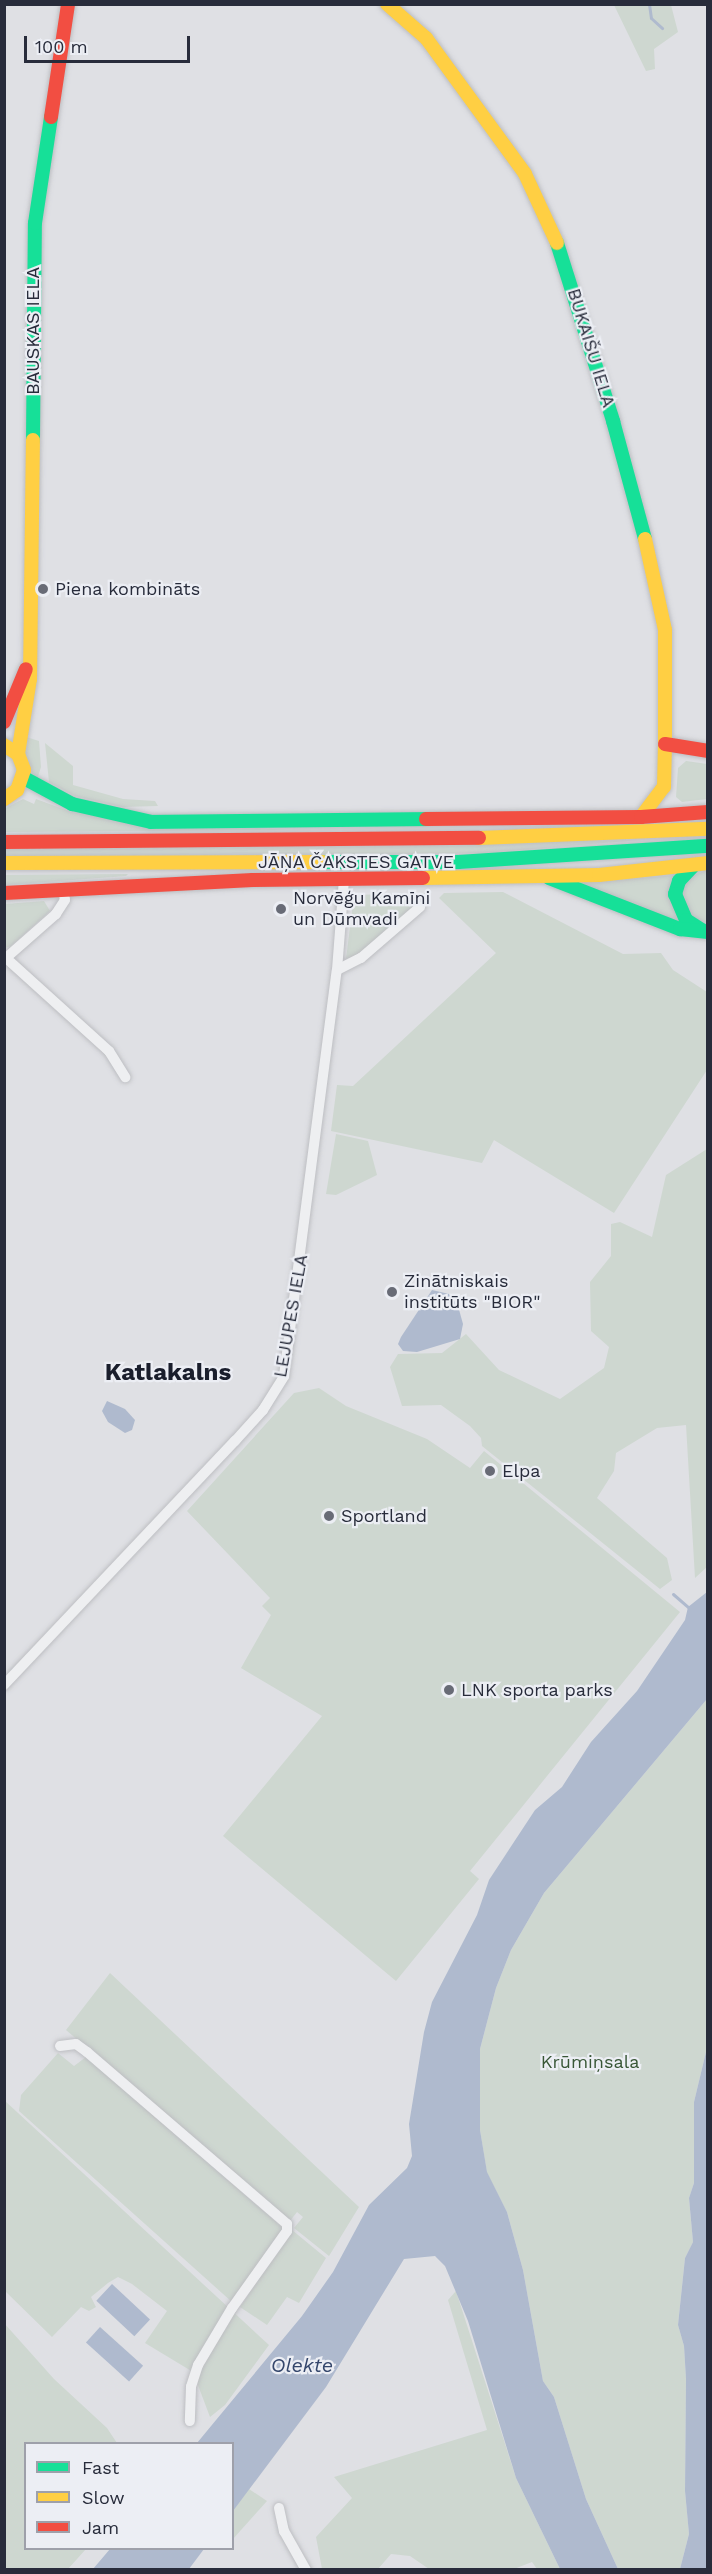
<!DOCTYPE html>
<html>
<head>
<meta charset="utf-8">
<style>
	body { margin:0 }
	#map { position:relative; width:712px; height:2574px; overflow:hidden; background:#dfe0e4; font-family:"Work Sans",sans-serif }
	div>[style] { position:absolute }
	.green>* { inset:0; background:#ced7d0 }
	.water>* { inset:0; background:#afbace; transform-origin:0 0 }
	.stream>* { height:3px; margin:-1.5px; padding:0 1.5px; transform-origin:1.5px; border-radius:1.5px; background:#afbace }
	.roads { filter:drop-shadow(0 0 2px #bdbec2) drop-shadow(0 0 2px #bdbec2) }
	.street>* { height:10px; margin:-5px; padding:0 5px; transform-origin:5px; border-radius:5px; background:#eeeff1 }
	.fast>* { height:14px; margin:-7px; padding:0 7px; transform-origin:7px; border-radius:7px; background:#16e098 }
	.slow>* { height:14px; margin:-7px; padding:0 7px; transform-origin:7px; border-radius:7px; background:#ffcf43 }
	.jam>* { height:14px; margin:-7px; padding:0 7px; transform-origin:7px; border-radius:7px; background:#f24e42 }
	.dots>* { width:16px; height:16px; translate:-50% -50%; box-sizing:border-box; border:3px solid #eceef4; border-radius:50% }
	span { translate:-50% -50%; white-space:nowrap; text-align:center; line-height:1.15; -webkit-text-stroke:4.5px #eceef4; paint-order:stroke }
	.street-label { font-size:18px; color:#282c3b }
	.poi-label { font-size:18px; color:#282c3b }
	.left { translate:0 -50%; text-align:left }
	.park-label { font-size:18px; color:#385636 }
	.water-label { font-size:20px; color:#35476c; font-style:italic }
	.district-label { font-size:24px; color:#1a1e2c; font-weight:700 }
	.frame { position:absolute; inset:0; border:6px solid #282c3b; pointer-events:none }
	.legend { position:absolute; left:24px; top:2442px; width:210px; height:108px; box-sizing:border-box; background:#eceef4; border:2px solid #9ea0aa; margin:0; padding:8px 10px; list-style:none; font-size:18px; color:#282c3b }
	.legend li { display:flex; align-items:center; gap:12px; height:30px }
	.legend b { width:30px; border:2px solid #9ea0aa }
	.scale { position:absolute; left:24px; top:36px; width:166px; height:27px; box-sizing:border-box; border:3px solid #282c3b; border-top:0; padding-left:8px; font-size:18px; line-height:21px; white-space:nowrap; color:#282c3b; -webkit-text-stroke:4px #eceef4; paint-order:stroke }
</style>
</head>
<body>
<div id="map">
	<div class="green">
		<div style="clip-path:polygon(614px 5px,671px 5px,678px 32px,654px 49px,655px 69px,646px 71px)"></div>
		<div style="clip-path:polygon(23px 736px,39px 741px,41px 767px,36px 783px,24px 751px)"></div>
		<div style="clip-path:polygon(45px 743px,73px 766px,73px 785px,123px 799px,155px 801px,158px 806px,122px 807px,75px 796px,49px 782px)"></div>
		<div style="clip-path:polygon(686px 761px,707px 764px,707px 799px,682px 802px,676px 797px,678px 768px)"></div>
		<div style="clip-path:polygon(23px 799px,34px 804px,36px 799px,71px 812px,285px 830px,5px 832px,4px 809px)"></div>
		<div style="clip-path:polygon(640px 840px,485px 853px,5px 859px,4px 848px)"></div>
		<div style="clip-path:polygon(707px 870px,707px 923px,692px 918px,682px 890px,692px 876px)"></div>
		<div style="clip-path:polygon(128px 874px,126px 876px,5px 885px,5px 875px)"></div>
		<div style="clip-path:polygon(678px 875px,679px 922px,579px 883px)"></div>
		<div style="clip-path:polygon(503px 892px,623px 954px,661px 953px,673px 970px,707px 992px,707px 1070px,614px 1213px,494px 1140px,482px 1163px,331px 1131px,337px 1085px,353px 1086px,496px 953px,439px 898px,444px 893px)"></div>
		<div style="clip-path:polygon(428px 893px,361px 954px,346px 959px,354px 895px)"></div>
		<div style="clip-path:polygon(44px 901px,50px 911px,11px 946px,5px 948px,5px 904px)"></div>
		<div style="clip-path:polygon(336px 1134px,368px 1141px,377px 1175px,336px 1195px,326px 1194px)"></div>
		<div style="clip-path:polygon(707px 1149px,708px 1566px,695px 1578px,686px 1425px,657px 1428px,616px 1453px,614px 1471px,597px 1498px,667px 1558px,672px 1580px,660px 1589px,482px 1446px,481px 1438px,470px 1426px,441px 1405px,402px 1406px,390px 1367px,398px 1354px,442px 1353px,466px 1334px,499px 1370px,560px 1399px,604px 1368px,609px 1347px,591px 1331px,590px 1282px,611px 1256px,611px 1224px,620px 1222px,652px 1237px,666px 1175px)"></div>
		<div style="clip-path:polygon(319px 1388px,346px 1406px,427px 1439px,470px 1468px,484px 1451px,680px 1612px,470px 1871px,479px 1879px,396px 1981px,223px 1836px,322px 1716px,241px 1668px,271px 1615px,262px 1606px,270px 1598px,187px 1511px,294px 1393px)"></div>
		<div style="clip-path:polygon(707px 1699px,706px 2052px,694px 2102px,694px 2183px,689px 2198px,693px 2242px,685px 2258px,678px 2325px,684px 2346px,686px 2379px,685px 2491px,689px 2534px,680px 2569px,618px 2569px,586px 2499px,554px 2397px,543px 2381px,523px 2270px,507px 2212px,487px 2173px,480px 2130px,480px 2049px,496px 1988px,511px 1950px,544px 1893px)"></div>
		<div style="clip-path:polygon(110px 1973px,359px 2207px,329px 2256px,294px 2228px,303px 2217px,297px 2212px,290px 2221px,66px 2030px)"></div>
		<div style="clip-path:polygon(58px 2053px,74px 2066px,86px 2057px,283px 2228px,232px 2302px,19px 2111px,21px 2095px)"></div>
		<div style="clip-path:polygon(4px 2100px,269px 2345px,225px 2405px,210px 2417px,193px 2372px,145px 2343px,167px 2311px,132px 2284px,118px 2277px,108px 2283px,91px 2297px,96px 2307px,89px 2311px,81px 2307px,52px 2337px,5px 2291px)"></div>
		<div style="clip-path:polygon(292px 2230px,326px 2258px,299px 2303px,287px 2297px,267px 2325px,240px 2307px)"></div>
		<div style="clip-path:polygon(456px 2291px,516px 2478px,560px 2569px,537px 2569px,532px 2562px,514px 2569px,429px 2569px,410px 2556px,391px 2554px,378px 2569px,322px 2569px,316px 2537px,352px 2498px,334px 2477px,487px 2430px,448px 2300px)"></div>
		<div style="clip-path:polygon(4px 2323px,54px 2379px,107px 2428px,117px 2443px,26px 2444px,26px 2548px,86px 2549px,68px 2569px,5px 2569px)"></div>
		<div style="clip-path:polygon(249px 2489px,267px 2501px,233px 2539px,232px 2511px)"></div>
	</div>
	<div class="water">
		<div style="clip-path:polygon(432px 1290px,449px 1294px,458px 1306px,463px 1324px,460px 1339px,417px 1352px,403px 1351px,398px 1344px,401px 1337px)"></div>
		<div style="clip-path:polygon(107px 1401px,125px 1409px,135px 1420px,132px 1430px,125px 1433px,108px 1422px,102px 1411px)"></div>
		<div style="clip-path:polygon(707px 1592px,707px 1699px,544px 1893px,511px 1950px,496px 1988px,480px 2049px,480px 2130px,487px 2172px,507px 2212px,523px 2270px,543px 2381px,554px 2397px,586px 2499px,618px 2569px,560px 2569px,516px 2478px,468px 2321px,445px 2266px,435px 2256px,404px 2259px,326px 2387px,233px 2511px,232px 2444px,197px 2443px,302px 2316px,333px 2272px,369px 2205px,407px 2168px,412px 2156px,409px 2124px,424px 2032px,432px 2002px,477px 1915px,489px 1880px,535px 1810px,562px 1787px,591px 1742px,637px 1691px,685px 1620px,688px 1607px)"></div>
		<div style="clip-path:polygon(707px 2007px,707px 2569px,680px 2569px,689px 2534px,685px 2491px,686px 2379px,684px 2346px,678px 2325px,685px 2258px,693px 2242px,689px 2198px,694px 2183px,694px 2102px,706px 2052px)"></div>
		<div style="left:112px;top:2284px;width:52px;height:23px;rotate:43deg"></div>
		<div style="left:100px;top:2327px;width:58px;height:21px;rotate:42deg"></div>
		<div style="clip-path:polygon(110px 2549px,110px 2548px,204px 2549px,189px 2569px,93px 2569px)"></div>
	</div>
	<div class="stream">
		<div style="left:649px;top:4px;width:14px;rotate:82deg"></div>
		<div style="left:651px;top:18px;width:15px;rotate:42deg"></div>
		<div style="left:673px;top:1594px;width:20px;rotate:41deg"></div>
	</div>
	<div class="roads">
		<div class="street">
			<div style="left:63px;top:888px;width:12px;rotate:81deg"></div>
			<div style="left:65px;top:900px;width:17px;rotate:123deg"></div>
			<div style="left:56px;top:914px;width:67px;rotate:138.7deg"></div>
			<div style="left:6px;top:958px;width:139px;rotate:42.1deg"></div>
			<div style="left:109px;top:1051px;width:31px;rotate:58deg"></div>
			<div style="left:337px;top:970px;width:27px;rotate:-27deg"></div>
			<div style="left:361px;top:958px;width:78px;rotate:-40.8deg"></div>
			<div style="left:4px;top:1685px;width:336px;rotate:-46.6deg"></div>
			<div style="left:235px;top:1441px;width:42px;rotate:-47.9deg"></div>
			<div style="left:263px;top:1410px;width:40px;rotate:-58deg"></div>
			<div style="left:284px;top:1376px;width:409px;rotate:-82.6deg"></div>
			<div style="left:337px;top:970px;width:92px;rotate:-85.6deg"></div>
			<div style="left:60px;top:2046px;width:16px;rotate:-7deg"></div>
			<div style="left:76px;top:2044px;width:14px;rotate:36deg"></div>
			<div style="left:87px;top:2052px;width:264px;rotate:40.7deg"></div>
			<div style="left:287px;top:2224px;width:7px;rotate:90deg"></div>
			<div style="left:287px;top:2231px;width:95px;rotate:125.5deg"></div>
			<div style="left:232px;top:2308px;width:66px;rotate:120.8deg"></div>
			<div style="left:198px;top:2365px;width:23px;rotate:108deg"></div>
			<div style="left:191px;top:2387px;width:34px;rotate:92deg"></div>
			<div style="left:279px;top:2508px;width:24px;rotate:78deg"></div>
			<div style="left:284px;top:2531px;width:45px;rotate:60.6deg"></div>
		</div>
		<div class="fast">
			<div style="left:557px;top:243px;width:187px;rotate:72.5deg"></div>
			<div style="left:613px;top:421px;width:122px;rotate:74.8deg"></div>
			<div style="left:33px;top:440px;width:217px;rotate:-89.5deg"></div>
			<div style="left:35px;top:223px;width:107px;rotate:-81.4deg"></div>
			<div style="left:24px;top:778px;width:55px;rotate:28.4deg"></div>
			<div style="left:72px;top:804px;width:81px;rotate:12.8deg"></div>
			<div style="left:151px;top:822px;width:275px;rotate:-0.6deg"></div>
			<div style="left:323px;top:862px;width:135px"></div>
			<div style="left:458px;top:862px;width:251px;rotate:-3.7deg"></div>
			<div style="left:694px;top:865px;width:22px;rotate:133deg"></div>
			<div style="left:679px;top:881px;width:14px;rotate:107deg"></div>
			<div style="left:675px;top:894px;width:28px;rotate:67deg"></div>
			<div style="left:686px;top:920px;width:19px;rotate:32deg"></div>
			<div style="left:549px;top:878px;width:141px;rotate:21.3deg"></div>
			<div style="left:680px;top:929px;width:28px;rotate:6deg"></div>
		</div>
		<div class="slow">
			<div style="left:387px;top:4px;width:52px;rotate:41.1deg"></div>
			<div style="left:426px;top:38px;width:168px;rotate:53.9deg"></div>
			<div style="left:525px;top:174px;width:76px;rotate:65.1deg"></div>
			<div style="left:645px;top:539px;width:93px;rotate:77.6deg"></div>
			<div style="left:665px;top:630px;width:114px;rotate:90deg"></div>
			<div style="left:4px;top:745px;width:17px;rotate:33deg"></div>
			<div style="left:18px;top:754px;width:17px;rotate:69deg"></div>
			<div style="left:24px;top:770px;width:21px;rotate:109deg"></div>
			<div style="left:17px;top:790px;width:16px;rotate:145deg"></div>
			<div style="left:18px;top:754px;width:76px;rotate:-80.9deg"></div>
			<div style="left:30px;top:679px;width:239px;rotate:-89.3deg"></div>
			<div style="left:641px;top:817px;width:38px;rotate:-53deg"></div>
			<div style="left:664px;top:787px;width:43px;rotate:-88.7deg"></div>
			<div style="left:479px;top:838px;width:229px;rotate:-2.3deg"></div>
			<div style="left:4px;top:863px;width:319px;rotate:-0.2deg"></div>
			<div style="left:423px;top:878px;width:176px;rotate:-1deg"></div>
			<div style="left:599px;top:875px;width:110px;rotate:-6.3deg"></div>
		</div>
		<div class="jam">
			<div style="left:51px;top:117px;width:114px;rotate:-81.4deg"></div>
			<div style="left:4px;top:722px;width:57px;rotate:-67.5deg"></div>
			<div style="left:665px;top:744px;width:44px;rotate:9.2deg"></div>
			<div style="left:426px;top:819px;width:215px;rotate:-0.5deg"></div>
			<div style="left:641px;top:817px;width:67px;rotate:-4.3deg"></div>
			<div style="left:4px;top:842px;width:475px;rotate:-0.5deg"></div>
			<div style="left:4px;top:893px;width:249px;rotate:-3deg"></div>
			<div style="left:253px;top:880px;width:170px;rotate:-0.7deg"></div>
		</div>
	</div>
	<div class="dots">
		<div style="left:43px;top:589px;background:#686b76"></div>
		<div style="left:281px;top:909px;background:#686b76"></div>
		<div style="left:392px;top:1292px;background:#686b76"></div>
		<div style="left:490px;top:1471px;background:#686b76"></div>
		<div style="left:329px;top:1516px;background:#686b76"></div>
		<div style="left:449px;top:1690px;background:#686b76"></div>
	</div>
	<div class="street-label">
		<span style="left:33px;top:331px;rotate:-90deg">BAUSKAS IELA</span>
		<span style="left:591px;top:348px;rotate:73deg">BUKAIŠU IELA</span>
		<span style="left:356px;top:862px">JĀŅA ČAKSTES GATVE</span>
		<span style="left:291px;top:1316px;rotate:-80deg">LEJUPES IELA</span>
	</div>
	<div class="poi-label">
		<span class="left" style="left:55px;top:589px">Piena kombināts</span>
		<span class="left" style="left:293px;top:909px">Norvēģu Kamīni<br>un Dūmvadi</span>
		<span class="left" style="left:404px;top:1292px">Zinātniskais<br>institūts "BIOR"</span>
		<span class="left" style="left:502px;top:1471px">Elpa</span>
		<span class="left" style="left:341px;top:1516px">Sportland</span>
		<span class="left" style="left:461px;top:1690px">LNK sporta parks</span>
	</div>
	<div class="park-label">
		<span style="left:590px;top:2062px">Krūmiņsala</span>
	</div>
	<div class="water-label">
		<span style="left:302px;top:2365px">Olekte</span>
	</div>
	<div class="district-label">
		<span style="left:168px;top:1373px">Katlakalns</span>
	</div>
	<div class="frame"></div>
	<ul class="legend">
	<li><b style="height:8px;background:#16e098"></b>Fast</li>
	<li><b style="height:8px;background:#ffcf43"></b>Slow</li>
	<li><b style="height:8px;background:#f24e42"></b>Jam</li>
	</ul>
	<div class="scale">100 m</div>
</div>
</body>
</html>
